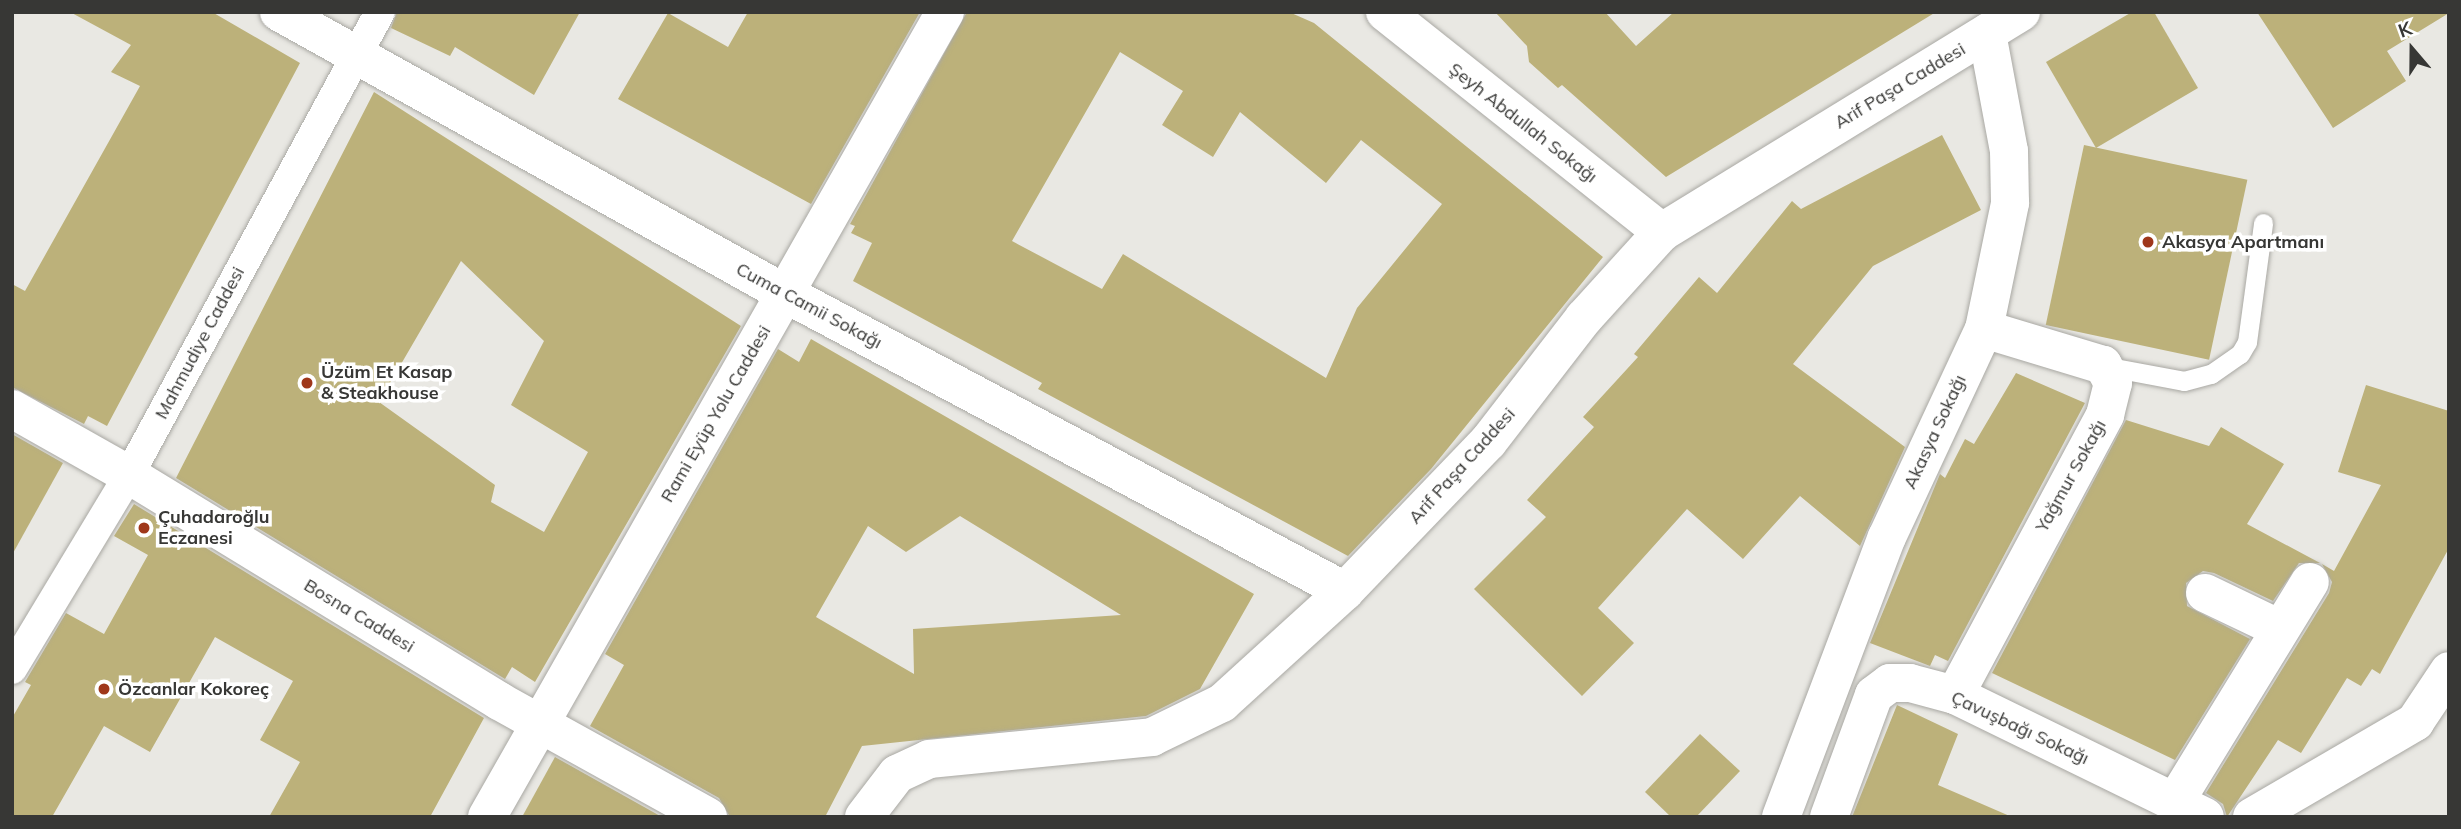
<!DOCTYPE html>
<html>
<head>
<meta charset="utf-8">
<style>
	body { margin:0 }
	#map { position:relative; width:2461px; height:829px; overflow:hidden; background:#e9e8e3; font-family:Mulish,sans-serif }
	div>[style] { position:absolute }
	.building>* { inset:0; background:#bcb17a; transform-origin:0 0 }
	.roads { filter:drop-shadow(0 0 2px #a9a8a3) drop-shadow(0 0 2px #a9a8a3) }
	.service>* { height:19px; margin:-9.5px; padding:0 9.5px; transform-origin:9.5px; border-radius:9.5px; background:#fff }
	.pedestrian>* { height:30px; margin:-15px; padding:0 15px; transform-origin:15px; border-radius:15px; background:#fff }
	.minor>* { height:38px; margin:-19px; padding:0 19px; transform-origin:19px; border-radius:19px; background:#fff }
	.dots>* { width:19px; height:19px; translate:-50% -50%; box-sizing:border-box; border:4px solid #fff; border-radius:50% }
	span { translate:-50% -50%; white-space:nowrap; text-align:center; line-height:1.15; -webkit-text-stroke:7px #fff; paint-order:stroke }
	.street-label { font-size:18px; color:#373735 }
	.poi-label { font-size:18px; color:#373735; font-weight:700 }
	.left { translate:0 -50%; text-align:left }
	.frame { position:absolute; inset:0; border:14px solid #373735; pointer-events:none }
	.north { position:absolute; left:2377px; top:14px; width:70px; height:70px; -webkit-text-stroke:5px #fff; paint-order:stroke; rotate:340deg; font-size:19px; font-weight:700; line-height:28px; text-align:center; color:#373735 }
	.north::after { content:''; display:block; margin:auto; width:24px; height:32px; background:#373735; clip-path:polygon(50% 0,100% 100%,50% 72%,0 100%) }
</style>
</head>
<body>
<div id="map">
	<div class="building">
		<div style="clip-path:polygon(70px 12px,212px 12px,300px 63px,107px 426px,88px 416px,84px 424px,12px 387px,12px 284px,25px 291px,140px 86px,111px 72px,131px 45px)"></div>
		<div style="clip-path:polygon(397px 12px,580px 12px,534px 95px,455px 47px,450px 56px,391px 28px)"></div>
		<div style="clip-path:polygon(748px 12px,920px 12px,811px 204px,618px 99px,668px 13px,728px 47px)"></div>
		<div style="clip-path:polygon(evenodd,967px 12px,1289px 12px,1314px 23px,1603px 257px,1431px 469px,1348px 556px,1038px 389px,1042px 383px,853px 281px,872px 243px,851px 233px,855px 226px,850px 224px,967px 12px,1120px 52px,1183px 91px,1162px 125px,1213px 157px,1240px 112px,1326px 183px,1361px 140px,1442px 204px,1357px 308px,1326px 378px,1123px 254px,1102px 289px,1012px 241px,1120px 52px)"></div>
		<div style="clip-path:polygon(1495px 12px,1605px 12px,1636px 46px,1674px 12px,1936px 12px,1666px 177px,1562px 85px,1558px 88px,1529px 62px,1527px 46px)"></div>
		<div style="clip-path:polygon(2132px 12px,2154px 12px,2198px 88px,2096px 148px,2046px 62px)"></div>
		<div style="clip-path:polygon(2257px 12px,2449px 12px,2449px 13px,2387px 51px,2406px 81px,2333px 128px)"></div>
		<div style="clip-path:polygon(evenodd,374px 92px,741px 326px,535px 682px,512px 667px,505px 679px,176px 478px,374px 92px,461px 261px,544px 341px,511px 405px,588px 452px,544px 532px,491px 502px,495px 485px,379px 402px,461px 261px)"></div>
		<div style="clip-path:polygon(1942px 135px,1981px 210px,1873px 266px,1793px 364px,1905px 447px,1860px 546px,1800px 496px,1743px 559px,1687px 509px,1598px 608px,1634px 643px,1582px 696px,1474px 589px,1546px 517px,1527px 500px,1594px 427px,1583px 417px,1638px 357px,1634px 354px,1699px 277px,1717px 293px,1792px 201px,1801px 209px)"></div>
		<div style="left:2084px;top:145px;width:167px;height:184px;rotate:12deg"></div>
		<div style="clip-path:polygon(evenodd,811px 339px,1254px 594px,1200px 689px,1146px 716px,862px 746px,825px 817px,730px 817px,719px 798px,590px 726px,624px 665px,605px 654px,778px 349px,799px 362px,811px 339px,960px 516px,1027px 557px,1121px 615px,913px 629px,914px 674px,816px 617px,868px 526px,906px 552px,960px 516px)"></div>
		<div style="clip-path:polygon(2016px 373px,2085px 403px,1948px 661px,1935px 655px,1930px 666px,1870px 643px,1940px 474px,1945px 478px,1965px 439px,1974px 444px)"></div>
		<div style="clip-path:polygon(2366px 385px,2449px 411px,2449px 548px,2380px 674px,2372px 669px,2361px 686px,2347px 678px,2301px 753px,2278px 740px,2227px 817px,2223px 804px,2206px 793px,2329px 593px,2332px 582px,2322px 564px,2334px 571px,2381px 485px,2338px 472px)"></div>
		<div style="clip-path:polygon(2126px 420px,2209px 446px,2221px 427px,2284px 464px,2247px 524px,2320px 563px,2299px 563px,2273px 601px,2214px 573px,2203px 571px,2186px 583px,2187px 606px,2250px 639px,2175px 760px,1992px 673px)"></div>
		<div style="clip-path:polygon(12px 434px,63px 463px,12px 555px)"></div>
		<div style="clip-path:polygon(134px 504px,484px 718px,430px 817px,269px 817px,300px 762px,260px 740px,293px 681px,215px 637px,150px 752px,104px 726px,52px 817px,12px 817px,12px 718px,31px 685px,25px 682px,66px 613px,104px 634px,148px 555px,114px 536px)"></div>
		<div style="clip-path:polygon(1897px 705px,1958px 734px,1938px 785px,2012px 817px,1852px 817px)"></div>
		<div style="clip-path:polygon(1700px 734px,1740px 771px,1696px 817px,1671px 817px,1645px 792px)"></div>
		<div style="clip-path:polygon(555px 757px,662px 817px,522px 817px)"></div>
	</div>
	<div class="roads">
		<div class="service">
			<div style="left:2104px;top:366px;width:81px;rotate:10.6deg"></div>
			<div style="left:2184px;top:381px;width:28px;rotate:-15deg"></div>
			<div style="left:2211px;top:374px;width:35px;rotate:-35deg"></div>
			<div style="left:2240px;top:354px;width:14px;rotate:-60deg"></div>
			<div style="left:2247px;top:342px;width:120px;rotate:-82.3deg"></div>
		</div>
		<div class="pedestrian">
			<div style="left:12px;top:669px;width:227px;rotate:-58.9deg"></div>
			<div style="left:129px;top:475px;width:527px;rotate:-61.54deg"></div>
		</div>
		<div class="minor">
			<div style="left:279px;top:12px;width:578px;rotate:29.09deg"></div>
			<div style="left:784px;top:293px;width:635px;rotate:27.98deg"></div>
			<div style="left:1385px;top:12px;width:354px;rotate:38.5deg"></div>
			<div style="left:12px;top:409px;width:134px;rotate:29.4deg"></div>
			<div style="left:129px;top:475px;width:434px;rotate:31.4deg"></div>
			<div style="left:499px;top:701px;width:239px;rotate:29deg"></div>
			<div style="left:2205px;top:593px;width:83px;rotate:25.6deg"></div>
			<div style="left:1955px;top:695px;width:318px;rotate:-61.8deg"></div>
			<div style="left:2105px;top:415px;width:33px;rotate:-76deg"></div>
			<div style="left:2113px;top:383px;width:21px;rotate:-119deg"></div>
			<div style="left:2103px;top:365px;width:124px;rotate:-163.2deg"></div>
			<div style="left:2175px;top:802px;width:258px;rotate:-58.5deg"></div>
			<div style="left:487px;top:817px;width:926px;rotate:-60.36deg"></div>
			<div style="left:864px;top:817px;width:54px;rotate:-52.5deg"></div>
			<div style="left:897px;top:774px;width:35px;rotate:-25deg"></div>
			<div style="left:929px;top:759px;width:224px;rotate:-5.6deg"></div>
			<div style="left:1152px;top:737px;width:78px;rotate:-25.9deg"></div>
			<div style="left:1222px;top:703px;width:166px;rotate:-42.3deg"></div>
			<div style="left:1345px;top:591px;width:207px;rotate:-46.2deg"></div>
			<div style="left:1488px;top:442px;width:157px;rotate:-52.3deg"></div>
			<div style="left:1584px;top:318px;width:116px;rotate:-47.8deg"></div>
			<div style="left:1662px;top:232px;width:421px;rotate:-31.5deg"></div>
			<div style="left:1781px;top:817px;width:299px;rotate:-69.3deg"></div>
			<div style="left:1887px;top:537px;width:230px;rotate:-65deg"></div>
			<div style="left:1984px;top:329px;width:129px;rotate:-78.3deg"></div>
			<div style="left:2010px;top:203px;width:52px;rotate:-91.1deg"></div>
			<div style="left:2009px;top:151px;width:120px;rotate:-100.6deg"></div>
			<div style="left:1829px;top:817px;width:130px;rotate:-69.8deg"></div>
			<div style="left:1874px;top:695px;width:20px;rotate:-37deg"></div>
			<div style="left:1890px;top:683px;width:20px"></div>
			<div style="left:1910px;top:683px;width:47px;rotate:14.9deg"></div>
			<div style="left:1955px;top:695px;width:278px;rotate:26deg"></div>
			<div style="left:2252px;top:817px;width:189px;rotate:-30.2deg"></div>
			<div style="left:2415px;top:722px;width:61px;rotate:-56.3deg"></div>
		</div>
	</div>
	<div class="dots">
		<div style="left:2148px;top:242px;background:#9f371a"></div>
		<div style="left:307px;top:383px;background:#9f371a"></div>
		<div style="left:144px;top:528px;background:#9f371a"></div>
		<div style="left:104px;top:689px;background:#9f371a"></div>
	</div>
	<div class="street-label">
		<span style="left:1900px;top:86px;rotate:-31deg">Arif Paşa Caddesi</span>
		<span style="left:1523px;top:123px;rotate:38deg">Şeyh Abdullah Sokağı</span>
		<span style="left:809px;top:306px;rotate:28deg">Cuma Camii Sokağı</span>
		<span style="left:200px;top:343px;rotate:-62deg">Mahmudiye Caddesi</span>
		<span style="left:716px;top:414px;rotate:-60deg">Rami Eyüp Yolu Caddesi</span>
		<span style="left:1935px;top:432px;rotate:-65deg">Akasya Sokağı</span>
		<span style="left:1462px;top:466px;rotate:-48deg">Arif Paşa Caddesi</span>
		<span style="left:2071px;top:476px;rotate:-61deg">Yağmur Sokağı</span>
		<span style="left:359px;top:616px;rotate:31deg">Bosna Caddesi</span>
		<span style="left:2020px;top:728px;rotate:25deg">Çavuşbağı Sokağı</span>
	</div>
	<div class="poi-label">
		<span class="left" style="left:2162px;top:242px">Akasya Apartmanı</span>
		<span class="left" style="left:321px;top:383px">Üzüm Et Kasap<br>&amp; Steakhouse</span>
		<span class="left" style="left:158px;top:528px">Çuhadaroğlu<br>Eczanesi</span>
		<span class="left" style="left:118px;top:689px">Özcanlar Kokoreç</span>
	</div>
	<div class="frame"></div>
	<div class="north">K</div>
</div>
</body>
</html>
